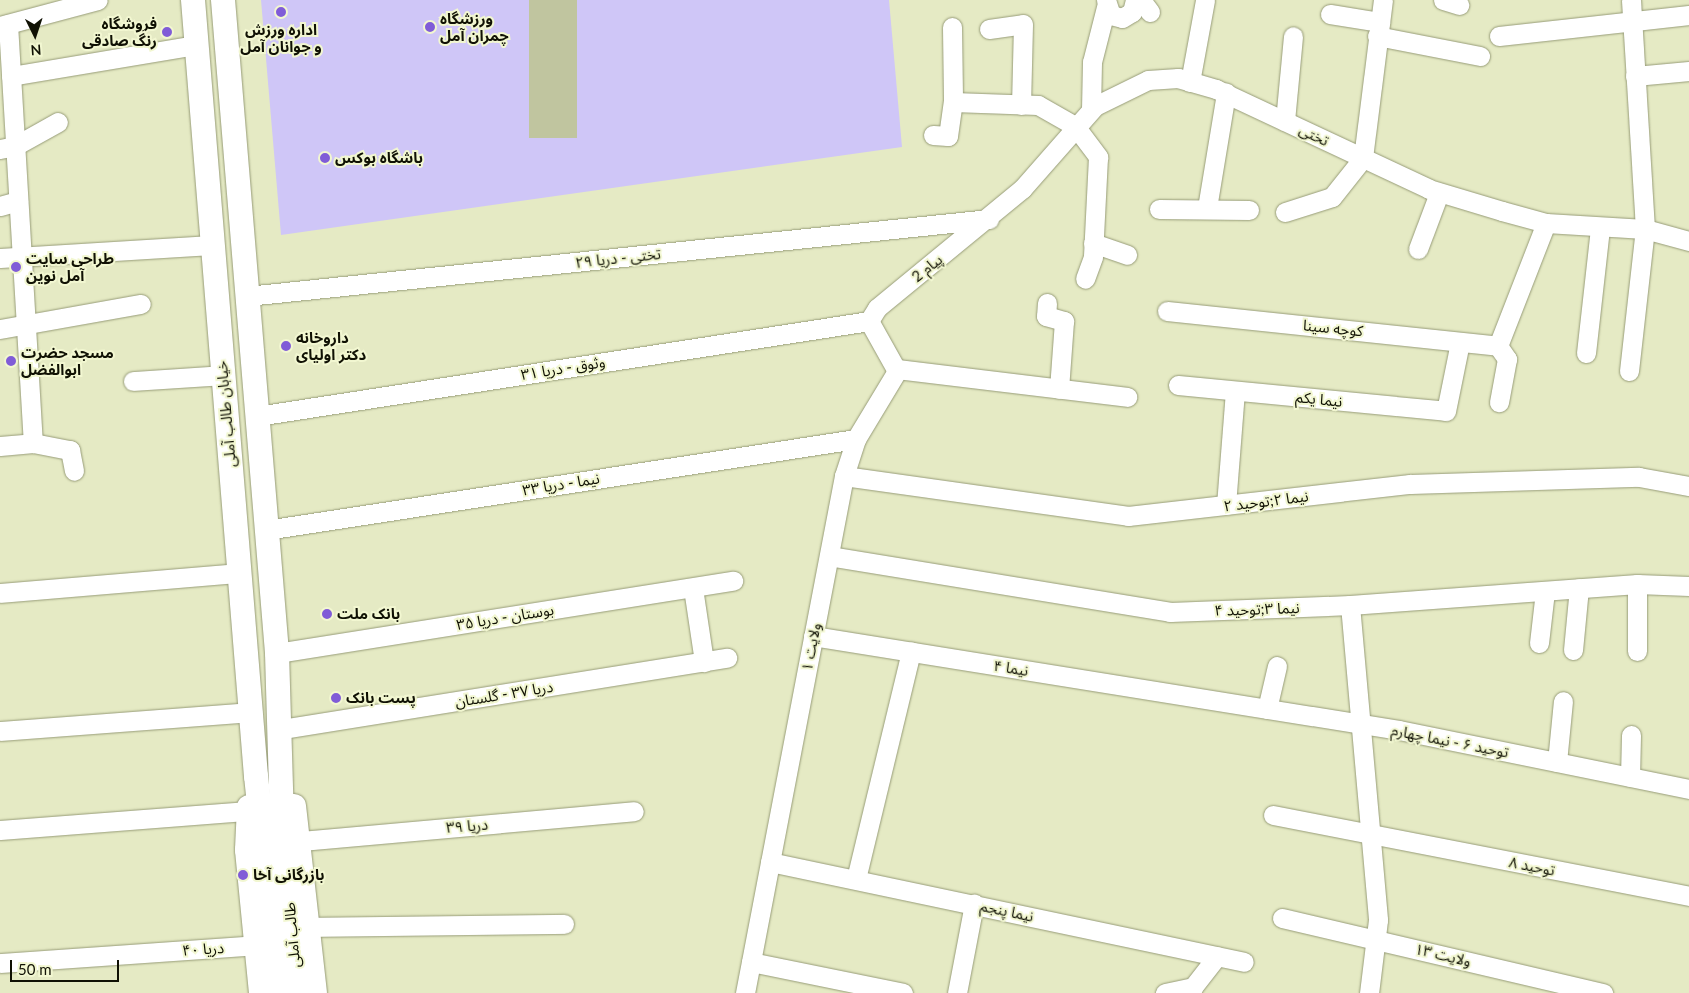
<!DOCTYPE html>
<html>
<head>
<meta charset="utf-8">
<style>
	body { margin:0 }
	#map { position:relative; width:1689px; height:993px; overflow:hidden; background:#e5eac4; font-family:Lato,"Noto Sans Arabic",sans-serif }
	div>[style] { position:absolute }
	.green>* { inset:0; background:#cfc6f7 }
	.building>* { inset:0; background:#c0c59f; transform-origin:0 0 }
	.roads { filter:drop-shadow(0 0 1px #979c78) drop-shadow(0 0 1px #979c78) }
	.minor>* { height:19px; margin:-9.5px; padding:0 9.5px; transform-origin:9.5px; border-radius:9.5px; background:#fff }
	.major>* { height:24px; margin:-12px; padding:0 12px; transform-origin:12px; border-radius:12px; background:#fff }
	.dots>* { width:14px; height:14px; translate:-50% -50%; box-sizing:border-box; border:2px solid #f2f7d1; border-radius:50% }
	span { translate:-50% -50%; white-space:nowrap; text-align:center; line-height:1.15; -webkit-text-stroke:4px #f2f7d1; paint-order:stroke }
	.poi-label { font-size:15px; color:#101104; font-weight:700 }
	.left { translate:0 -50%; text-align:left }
	.right { translate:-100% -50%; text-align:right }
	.street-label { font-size:15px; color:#101104 }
	.north { position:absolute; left:10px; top:10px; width:50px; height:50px; -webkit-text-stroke:4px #f2f7d1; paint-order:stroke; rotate:176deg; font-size:14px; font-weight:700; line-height:20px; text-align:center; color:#101104 }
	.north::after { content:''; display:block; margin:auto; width:18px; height:22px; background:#101104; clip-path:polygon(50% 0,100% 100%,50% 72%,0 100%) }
	.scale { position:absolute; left:10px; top:960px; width:109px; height:22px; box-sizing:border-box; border:2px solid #101104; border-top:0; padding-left:6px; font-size:15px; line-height:18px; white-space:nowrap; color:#101104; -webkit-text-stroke:4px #f2f7d1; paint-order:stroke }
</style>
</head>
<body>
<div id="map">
	<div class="green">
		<div style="clip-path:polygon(261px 0,889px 0,902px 147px,281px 235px)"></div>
	</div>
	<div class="building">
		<div style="left:529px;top:0;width:48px;height:138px"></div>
	</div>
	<div class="roads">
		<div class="minor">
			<div style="left:1106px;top:0;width:16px;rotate:72deg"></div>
			<div style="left:1111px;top:15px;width:11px;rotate:15deg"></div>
			<div style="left:1122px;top:18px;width:12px;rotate:-31deg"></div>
			<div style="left:1132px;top:12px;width:12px;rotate:-76deg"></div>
			<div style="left:1141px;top:0;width:15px;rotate:53deg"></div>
			<div style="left:1443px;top:0;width:17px;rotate:17deg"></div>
			<div style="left:1330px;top:14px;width:51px;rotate:9.1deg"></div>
			<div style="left:8px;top:24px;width:420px;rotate:86.6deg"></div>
			<div style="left:0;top:26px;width:101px;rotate:-14.9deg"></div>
			<div style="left:952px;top:27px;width:75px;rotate:89.2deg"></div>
			<div style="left:989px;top:29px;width:34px;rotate:-8deg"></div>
			<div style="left:1023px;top:24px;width:81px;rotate:91.4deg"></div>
			<div style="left:1377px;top:36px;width:105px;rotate:11deg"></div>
			<div style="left:1499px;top:36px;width:191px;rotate:-6.3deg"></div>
			<div style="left:11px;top:76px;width:188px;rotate:-9.5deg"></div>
			<div style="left:1635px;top:76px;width:54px;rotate:-5.3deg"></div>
			<div style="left:1190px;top:82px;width:83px;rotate:-79.6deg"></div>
			<div style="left:1091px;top:110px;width:48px;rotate:-88.8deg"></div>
			<div style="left:1092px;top:62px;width:57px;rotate:-75.7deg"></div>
			<div style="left:1285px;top:121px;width:85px;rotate:-84.6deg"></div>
			<div style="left:933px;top:135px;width:15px;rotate:4deg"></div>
			<div style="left:948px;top:136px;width:34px;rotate:-82deg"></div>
			<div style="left:953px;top:102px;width:85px;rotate:2deg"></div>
			<div style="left:1038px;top:105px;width:43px;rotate:29.6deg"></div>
			<div style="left:1075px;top:126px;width:39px;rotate:53deg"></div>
			<div style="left:1098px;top:157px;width:100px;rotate:92.9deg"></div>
			<div style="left:1093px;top:257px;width:23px;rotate:110deg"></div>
			<div style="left:0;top:149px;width:15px;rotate:-11deg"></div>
			<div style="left:15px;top:146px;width:49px;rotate:-29.2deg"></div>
			<div style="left:0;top:206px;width:19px;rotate:-16deg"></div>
			<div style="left:1207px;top:208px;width:117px;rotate:-80.6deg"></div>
			<div style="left:1159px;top:209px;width:90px;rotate:0.6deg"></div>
			<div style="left:1285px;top:212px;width:49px;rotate:-17.7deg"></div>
			<div style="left:1332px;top:197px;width:50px;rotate:-51.5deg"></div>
			<div style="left:1363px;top:158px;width:159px;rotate:-82.8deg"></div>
			<div style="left:1093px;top:243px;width:36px;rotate:19deg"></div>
			<div style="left:1418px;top:249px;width:60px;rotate:-69.4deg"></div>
			<div style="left:0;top:258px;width:212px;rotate:-3.5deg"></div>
			<div style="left:247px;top:296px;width:746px;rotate:-5.92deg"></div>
			<div style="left:1047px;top:303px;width:13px;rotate:94deg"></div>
			<div style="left:1046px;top:316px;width:19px;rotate:16deg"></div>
			<div style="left:1064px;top:321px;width:68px;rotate:94.2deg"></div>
			<div style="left:1167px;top:311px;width:333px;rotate:6deg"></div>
			<div style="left:869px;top:321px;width:15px;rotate:-58deg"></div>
			<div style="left:877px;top:308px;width:188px;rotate:-39.4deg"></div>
			<div style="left:1022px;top:189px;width:111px;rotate:-48.7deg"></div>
			<div style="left:1095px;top:106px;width:59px;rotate:-26.1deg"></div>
			<div style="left:1148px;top:80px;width:30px;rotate:-4deg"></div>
			<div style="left:1178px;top:78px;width:40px;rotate:16deg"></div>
			<div style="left:1216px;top:89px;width:235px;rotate:25.1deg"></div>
			<div style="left:1429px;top:189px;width:76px;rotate:16.8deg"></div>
			<div style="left:1502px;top:211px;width:46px;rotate:15.3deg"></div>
			<div style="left:1546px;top:223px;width:99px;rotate:3.5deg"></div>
			<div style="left:1645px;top:229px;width:46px;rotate:15.3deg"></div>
			<div style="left:0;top:329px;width:143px;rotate:-10.1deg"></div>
			<div style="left:1498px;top:346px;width:132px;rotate:-68.7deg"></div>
			<div style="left:1498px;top:346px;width:16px;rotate:55deg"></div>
			<div style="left:1507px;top:359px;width:44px;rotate:100.5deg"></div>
			<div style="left:1586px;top:353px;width:125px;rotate:-83.6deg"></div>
			<div style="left:897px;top:369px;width:232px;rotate:6.9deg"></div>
			<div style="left:1629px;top:371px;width:143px;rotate:-83.6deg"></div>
			<div style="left:1645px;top:229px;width:229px;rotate:-93.5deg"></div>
			<div style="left:133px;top:381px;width:90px;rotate:-3.8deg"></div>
			<div style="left:1178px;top:385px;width:269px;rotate:5.5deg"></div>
			<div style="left:1446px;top:411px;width:70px;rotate:-78.5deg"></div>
			<div style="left:257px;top:416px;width:619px;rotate:-8.82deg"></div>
			<div style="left:0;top:446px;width:33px;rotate:-5deg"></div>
			<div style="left:33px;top:443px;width:38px;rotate:11deg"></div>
			<div style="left:70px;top:450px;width:21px;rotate:79deg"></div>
			<div style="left:844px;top:476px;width:287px;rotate:8deg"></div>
			<div style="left:1128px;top:516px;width:284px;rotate:-6.5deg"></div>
			<div style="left:1410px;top:484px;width:229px;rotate:-1.8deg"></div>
			<div style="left:1639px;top:477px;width:51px;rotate:10.2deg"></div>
			<div style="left:1226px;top:505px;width:114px;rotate:-85.5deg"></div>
			<div style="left:266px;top:530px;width:597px;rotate:-8.77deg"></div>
			<div style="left:829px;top:556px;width:346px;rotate:9.3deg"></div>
			<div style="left:1170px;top:612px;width:180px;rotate:-2.2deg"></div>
			<div style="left:1350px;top:605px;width:288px;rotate:-4.2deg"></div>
			<div style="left:1637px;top:584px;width:52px;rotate:2.2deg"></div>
			<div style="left:693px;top:588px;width:75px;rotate:81.5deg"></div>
			<div style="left:0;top:593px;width:240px;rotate:-4.8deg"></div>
			<div style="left:1350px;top:605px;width:316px;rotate:84.9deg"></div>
			<div style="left:1378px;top:920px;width:74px;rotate:97deg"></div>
			<div style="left:813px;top:636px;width:593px;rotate:9.11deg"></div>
			<div style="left:1399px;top:730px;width:296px;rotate:11.5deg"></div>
			<div style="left:1539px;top:643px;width:52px;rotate:-83.4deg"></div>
			<div style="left:1573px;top:650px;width:62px;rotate:-84.5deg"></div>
			<div style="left:1637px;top:651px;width:67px;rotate:-90deg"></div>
			<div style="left:277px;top:653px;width:462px;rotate:-9deg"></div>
			<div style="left:1267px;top:709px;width:44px;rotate:-76.9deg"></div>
			<div style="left:282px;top:729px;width:451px;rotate:-9.1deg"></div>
			<div style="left:0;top:731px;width:253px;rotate:-4.3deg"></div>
			<div style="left:1557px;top:762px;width:61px;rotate:-84.4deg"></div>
			<div style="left:1630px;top:777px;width:42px;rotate:-88.6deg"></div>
			<div style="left:1273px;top:815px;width:424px;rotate:11deg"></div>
			<div style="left:0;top:830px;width:249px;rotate:-4.4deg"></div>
			<div style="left:301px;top:841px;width:334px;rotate:-5.1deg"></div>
			<div style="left:770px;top:862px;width:484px;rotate:11.9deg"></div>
			<div style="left:856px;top:879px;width:234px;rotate:-76.4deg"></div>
			<div style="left:1282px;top:918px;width:330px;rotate:13.2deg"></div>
			<div style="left:310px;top:927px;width:254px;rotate:-0.7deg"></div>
			<div style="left:751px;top:962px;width:155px;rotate:11.5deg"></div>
			<div style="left:0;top:963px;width:257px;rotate:-4deg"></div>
			<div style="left:745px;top:993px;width:526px;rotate:-79.16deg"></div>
			<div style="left:844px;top:476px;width:39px;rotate:-72deg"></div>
			<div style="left:856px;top:439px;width:79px;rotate:-58.9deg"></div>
			<div style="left:897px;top:371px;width:57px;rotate:-119.2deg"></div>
			<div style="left:957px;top:993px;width:91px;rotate:-79.2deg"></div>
			<div style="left:1165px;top:993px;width:29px;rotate:-12deg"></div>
			<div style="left:1193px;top:987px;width:39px;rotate:-52deg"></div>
		</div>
		<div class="major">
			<div style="left:193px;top:0;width:779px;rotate:85.36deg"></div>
			<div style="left:256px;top:776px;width:218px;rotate:83.9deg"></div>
			<div style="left:223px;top:0;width:655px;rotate:85.27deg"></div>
			<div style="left:277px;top:653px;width:165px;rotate:88.3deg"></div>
			<div style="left:282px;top:818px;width:176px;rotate:84.8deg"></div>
			<div style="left:294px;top:806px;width:188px;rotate:83.6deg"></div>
			<div style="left:249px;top:807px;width:43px;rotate:92.7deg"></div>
			<div style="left:247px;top:850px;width:144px;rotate:84.4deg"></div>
		</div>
	</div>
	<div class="dots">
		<div style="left:281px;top:12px;background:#805cd7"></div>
		<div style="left:430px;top:27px;background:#805cd7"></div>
		<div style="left:167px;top:32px;background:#805cd7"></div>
		<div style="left:325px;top:158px;background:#805cd7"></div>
		<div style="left:16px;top:267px;background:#805cd7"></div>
		<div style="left:286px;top:346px;background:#805cd7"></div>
		<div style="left:11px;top:361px;background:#805cd7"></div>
		<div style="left:327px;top:614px;background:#805cd7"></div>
		<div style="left:336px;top:698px;background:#805cd7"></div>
		<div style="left:243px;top:875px;background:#805cd7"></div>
	</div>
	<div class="poi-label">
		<span class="left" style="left:440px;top:27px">ورزشگاه<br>چمران آمل</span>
		<span class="right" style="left:157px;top:32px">فروشگاه<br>رنگ صادقی</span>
		<span style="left:281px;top:38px">اداره ورزش<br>و جوانان آمل</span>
		<span class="left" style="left:335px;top:158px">باشگاه‌ بوکس</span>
		<span class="left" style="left:26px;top:267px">طراحی سایت<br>آمل نوین</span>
		<span class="left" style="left:296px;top:346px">داروخانه<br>دکتر اولیای</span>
		<span class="left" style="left:21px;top:361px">مسجد حضرت<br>ابوالفضل</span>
		<span class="left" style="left:337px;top:614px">بانک ملت</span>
		<span class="left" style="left:346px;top:698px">پست بانک</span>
		<span class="left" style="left:253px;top:875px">بازرگانی آخا</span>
	</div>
	<div class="street-label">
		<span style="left:1314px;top:135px;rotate:25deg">تختی</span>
		<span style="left:618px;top:258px;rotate:-6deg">تختی - دریا ۲۹</span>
		<span style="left:927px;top:268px;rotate:-39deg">پیام 2</span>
		<span style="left:1333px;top:328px;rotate:6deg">کوچه سینا</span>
		<span style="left:563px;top:368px;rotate:-9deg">وثوق - دریا ۳۱</span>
		<span style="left:1319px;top:399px;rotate:6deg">نیما یکم</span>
		<span style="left:226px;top:414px;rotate:-95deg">خیابان طالب آملی</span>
		<span style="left:561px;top:484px;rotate:-9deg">نیما - دریا ۳۳</span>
		<span style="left:1266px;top:501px;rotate:-7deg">نیما ۲;توحید ۲</span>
		<span style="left:1257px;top:609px;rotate:-2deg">نیما ۳;توحید ۴</span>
		<span style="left:505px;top:617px;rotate:-9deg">بوستان - دریا ۳۵</span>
		<span style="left:811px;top:647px;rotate:-79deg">ولایت ۱</span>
		<span style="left:1011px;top:668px;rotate:9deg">نیما ۴</span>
		<span style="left:504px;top:694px;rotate:-9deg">دریا ۳۷ - گلستان</span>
		<span style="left:1450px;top:741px;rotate:11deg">توحید ۶ - نیما چهارم</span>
		<span style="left:467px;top:826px;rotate:-5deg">دریا ۳۹</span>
		<span style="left:1532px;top:866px;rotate:11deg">توحید ۸</span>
		<span style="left:1007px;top:911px;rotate:12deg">نیما پنجم</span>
		<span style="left:292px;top:935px;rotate:-95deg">طالب آملی</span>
		<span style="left:203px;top:949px;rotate:-4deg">دریا ۴۰</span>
		<span style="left:1443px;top:955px;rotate:13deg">ولایت ۱۳</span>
	</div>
	<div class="north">N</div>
	<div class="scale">50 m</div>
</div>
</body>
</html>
